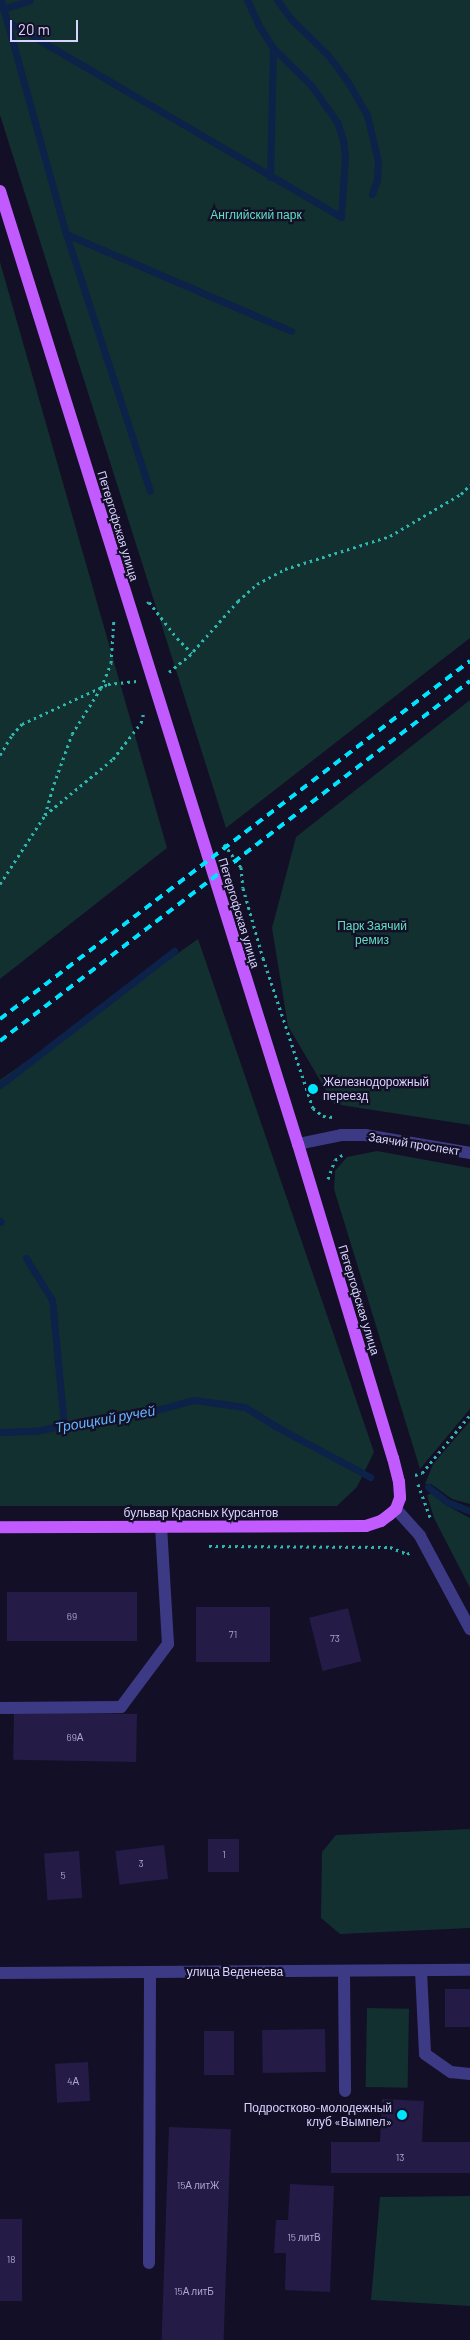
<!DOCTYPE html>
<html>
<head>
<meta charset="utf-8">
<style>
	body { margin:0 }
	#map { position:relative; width:470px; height:2340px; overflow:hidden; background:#130f26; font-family:Barlow,sans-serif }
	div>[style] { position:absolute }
	.green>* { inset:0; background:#12302f; transform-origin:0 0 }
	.stream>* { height:7px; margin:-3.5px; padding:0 3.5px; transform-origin:3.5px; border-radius:3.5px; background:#0c2248 }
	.building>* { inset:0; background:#241b47; transform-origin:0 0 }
	.path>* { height:3px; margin-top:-1.5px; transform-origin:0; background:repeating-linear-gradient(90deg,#2fb8b0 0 2.5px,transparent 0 6.5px) }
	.minor>* { height:12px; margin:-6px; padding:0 6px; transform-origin:6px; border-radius:6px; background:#3d3a85 }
	.major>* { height:12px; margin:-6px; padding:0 6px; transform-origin:6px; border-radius:6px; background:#c25bff }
	.rail>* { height:4px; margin-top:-2px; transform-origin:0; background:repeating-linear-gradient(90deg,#00e5ff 0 8px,transparent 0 14px) }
	.dots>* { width:14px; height:14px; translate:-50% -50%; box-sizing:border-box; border:2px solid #130f26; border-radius:50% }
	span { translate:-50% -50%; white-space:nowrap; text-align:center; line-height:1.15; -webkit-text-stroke:4.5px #130f26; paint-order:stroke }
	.number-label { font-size:10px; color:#aca6d1 }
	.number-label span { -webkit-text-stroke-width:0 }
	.park-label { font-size:12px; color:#5fe0c0 }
	.street-label { font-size:12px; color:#d9d4ff }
	.poi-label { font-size:12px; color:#d9d4ff }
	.left { translate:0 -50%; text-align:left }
	.right { translate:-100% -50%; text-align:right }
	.water-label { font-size:14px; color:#62b6ff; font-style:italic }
	.scale { position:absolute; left:10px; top:20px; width:68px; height:22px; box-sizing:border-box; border:2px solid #d9d4ff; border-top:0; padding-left:6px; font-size:15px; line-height:18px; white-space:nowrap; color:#d9d4ff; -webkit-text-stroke:4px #130f26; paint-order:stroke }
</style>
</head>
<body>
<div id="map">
	<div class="green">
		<div style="clip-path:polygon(0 0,470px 0,470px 638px,226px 828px,0 115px)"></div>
		<div style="clip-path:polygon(0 262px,167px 848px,0 979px)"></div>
		<div style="clip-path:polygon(470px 700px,470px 1125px,334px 1104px,288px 1026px,272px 928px,296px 837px)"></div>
		<div style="clip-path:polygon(198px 939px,374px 1452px,357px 1487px,337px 1506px,0 1506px,0 1080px)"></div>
		<div style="clip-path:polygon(377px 1151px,470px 1168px,470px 1409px,420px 1469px,334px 1189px,335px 1171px,347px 1157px)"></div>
		<div style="clip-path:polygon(470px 1421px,470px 1504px,452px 1499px,431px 1484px,425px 1484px,433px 1464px)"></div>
		<div style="clip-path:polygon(432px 1493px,446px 1505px,470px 1518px,470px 1588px,434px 1518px,427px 1495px)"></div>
		<div style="clip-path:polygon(470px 1829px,470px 1928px,340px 1934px,321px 1918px,322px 1852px,336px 1835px)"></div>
		<div style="left:367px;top:2008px;width:42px;height:79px;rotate:1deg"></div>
		<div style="clip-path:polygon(470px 2196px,470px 2306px,371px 2300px,380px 2197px)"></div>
	</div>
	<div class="stream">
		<div style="left:1px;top:0;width:243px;rotate:74.5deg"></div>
		<div style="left:66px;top:234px;width:270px;rotate:71.9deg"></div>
		<div style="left:247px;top:0;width:26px;rotate:65deg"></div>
		<div style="left:258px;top:24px;width:28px;rotate:58deg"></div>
		<div style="left:273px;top:48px;width:129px;rotate:91.3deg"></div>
		<div style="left:277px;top:0;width:25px;rotate:53deg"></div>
		<div style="left:292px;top:20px;width:49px;rotate:44.2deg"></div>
		<div style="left:327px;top:54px;width:35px;rotate:53deg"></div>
		<div style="left:348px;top:82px;width:38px;rotate:60deg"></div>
		<div style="left:367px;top:115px;width:47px;rotate:76.6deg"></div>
		<div style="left:378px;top:161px;width:19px;rotate:93deg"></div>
		<div style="left:377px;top:180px;width:15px;rotate:110deg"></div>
		<div style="left:3px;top:9px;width:28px;rotate:-18deg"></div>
		<div style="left:7px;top:21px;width:387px;rotate:30.4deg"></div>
		<div style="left:341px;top:217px;width:61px;rotate:-86.2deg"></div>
		<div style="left:345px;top:156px;width:16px;rotate:-97deg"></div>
		<div style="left:343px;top:140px;width:19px;rotate:-108deg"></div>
		<div style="left:337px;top:122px;width:45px;rotate:-125.1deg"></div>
		<div style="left:311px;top:85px;width:53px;rotate:-135.8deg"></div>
		<div style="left:66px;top:234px;width:245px;rotate:23.3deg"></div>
		<div style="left:0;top:1085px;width:220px;rotate:-37.6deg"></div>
		<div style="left:0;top:1221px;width:1px;rotate:45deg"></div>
		<div style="left:26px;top:1258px;width:49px;rotate:58.2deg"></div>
		<div style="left:52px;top:1300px;width:126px;rotate:84.5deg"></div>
		<div style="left:0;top:1432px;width:36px;rotate:-2deg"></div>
		<div style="left:36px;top:1431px;width:58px;rotate:-11.9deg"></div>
		<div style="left:93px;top:1419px;width:45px;rotate:-5.1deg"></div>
		<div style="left:138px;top:1415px;width:58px;rotate:-15deg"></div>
		<div style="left:194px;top:1400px;width:51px;rotate:7.8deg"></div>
		<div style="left:245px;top:1407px;width:36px;rotate:32deg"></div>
		<div style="left:275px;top:1426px;width:108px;rotate:28.2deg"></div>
		<div style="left:428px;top:1487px;width:24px;rotate:38deg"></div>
		<div style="left:447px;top:1502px;width:25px;rotate:21deg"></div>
	</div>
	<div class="building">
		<div style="left:7px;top:1592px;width:130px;height:49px"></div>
		<div style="left:270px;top:1607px;width:55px;height:74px;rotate:90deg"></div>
		<div style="left:348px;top:1608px;width:55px;height:40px;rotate:76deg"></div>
		<div style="left:137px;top:1714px;width:48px;height:123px;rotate:91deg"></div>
		<div style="left:208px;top:1839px;width:31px;height:33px"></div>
		<div style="left:164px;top:1845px;width:34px;height:49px;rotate:83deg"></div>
		<div style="left:79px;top:1851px;width:47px;height:35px;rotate:86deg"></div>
		<div style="left:470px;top:1989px;width:38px;height:25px;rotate:90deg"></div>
		<div style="left:325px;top:2029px;width:43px;height:63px;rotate:89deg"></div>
		<div style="left:204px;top:2031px;width:30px;height:44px"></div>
		<div style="left:88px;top:2062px;width:39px;height:33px;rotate:87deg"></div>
		<div style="clip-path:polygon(382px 2099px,424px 2101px,422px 2142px,470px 2142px,470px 2173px,331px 2173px,331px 2142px,380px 2142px)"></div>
		<div style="left:169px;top:2127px;width:62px;height:213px;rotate:2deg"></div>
		<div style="clip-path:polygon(290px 2184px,334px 2186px,330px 2292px,285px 2290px,286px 2253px,274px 2253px,276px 2220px,288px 2220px)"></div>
		<div style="left:0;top:2219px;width:22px;height:82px"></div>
	</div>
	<div class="path">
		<div style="left:147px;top:603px;width:2px;rotate:-27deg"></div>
		<div style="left:149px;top:602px;width:46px;rotate:52.1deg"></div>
		<div style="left:177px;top:638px;width:21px;rotate:45deg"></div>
		<div style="left:169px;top:672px;width:26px;rotate:-39deg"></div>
		<div style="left:189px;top:656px;width:74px;rotate:-48.3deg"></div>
		<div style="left:238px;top:601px;width:25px;rotate:-42deg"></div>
		<div style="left:257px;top:584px;width:32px;rotate:-28deg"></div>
		<div style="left:285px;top:569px;width:110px;rotate:-17.4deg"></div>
		<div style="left:390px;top:536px;width:82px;rotate:-30.6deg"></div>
		<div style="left:461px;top:494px;width:13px;rotate:-45deg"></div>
		<div style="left:0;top:755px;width:23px;rotate:-59deg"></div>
		<div style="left:12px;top:735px;width:15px;rotate:-48deg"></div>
		<div style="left:22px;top:724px;width:95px;rotate:-24.9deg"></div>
		<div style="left:108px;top:684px;width:29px;rotate:-6deg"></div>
		<div style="left:45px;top:815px;width:32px;rotate:-74deg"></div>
		<div style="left:54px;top:784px;width:53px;rotate:-70.2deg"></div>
		<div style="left:72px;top:734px;width:54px;rotate:-57.8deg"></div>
		<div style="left:101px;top:688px;width:27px;rotate:-68deg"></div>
		<div style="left:111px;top:663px;width:45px;rotate:-86.2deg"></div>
		<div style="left:224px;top:844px;width:29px;rotate:54deg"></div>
		<div style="left:241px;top:867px;width:21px;rotate:85deg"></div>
		<div style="left:243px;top:888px;width:73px;rotate:74.1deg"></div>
		<div style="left:263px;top:958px;width:158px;rotate:71.6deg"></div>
		<div style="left:313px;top:1108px;width:13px;rotate:39deg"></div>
		<div style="left:323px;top:1116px;width:10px;rotate:6deg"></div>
		<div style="left:0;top:884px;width:82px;rotate:-56.9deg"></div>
		<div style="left:45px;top:815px;width:88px;rotate:-39.5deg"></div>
		<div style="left:113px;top:759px;width:46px;rotate:-52.1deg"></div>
		<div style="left:141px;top:723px;width:11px;rotate:-75deg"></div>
		<div style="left:328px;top:1179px;width:20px;rotate:-70deg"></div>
		<div style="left:335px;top:1160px;width:12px;rotate:-35deg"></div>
		<div style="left:415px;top:1475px;width:7px;rotate:-16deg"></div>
		<div style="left:422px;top:1473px;width:75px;rotate:-50.4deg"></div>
		<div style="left:418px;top:1484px;width:38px;rotate:70deg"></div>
		<div style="left:209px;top:1546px;width:181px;rotate:0.3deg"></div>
		<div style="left:390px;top:1547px;width:18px;rotate:22deg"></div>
		<div style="left:407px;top:1554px;width:4px;rotate:-27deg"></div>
	</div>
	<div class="minor">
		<div style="left:298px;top:1144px;width:44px;rotate:-11.8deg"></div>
		<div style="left:341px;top:1135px;width:24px"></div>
		<div style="left:365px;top:1135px;width:107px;rotate:9.7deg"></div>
		<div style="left:396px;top:1509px;width:36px;rotate:48deg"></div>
		<div style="left:420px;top:1536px;width:106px;rotate:61.7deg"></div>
		<div style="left:0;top:1708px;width:121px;rotate:-0.5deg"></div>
		<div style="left:121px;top:1707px;width:79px;rotate:-53.3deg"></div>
		<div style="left:168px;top:1644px;width:118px;rotate:-93.4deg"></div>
		<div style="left:344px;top:1971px;width:120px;rotate:89.5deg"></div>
		<div style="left:421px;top:1971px;width:83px;rotate:87.2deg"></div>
		<div style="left:425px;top:2054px;width:32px;rotate:35deg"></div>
		<div style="left:451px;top:2072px;width:19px;rotate:6deg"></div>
		<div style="left:0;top:1973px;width:470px;rotate:-0.4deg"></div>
		<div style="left:149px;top:2263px;width:291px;rotate:-89.8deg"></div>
	</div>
	<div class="major">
		<div style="left:0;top:191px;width:999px;rotate:72.64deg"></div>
		<div style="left:298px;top:1144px;width:328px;rotate:73.2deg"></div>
		<div style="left:393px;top:1458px;width:25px;rotate:76deg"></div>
		<div style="left:399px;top:1482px;width:16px;rotate:86deg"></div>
		<div style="left:400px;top:1498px;width:12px;rotate:110deg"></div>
		<div style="left:396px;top:1509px;width:9px;rotate:139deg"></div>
		<div style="left:389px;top:1515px;width:10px;rotate:143deg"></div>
		<div style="left:381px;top:1521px;width:16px;rotate:162deg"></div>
		<div style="left:366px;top:1526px;width:366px;rotate:179.8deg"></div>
	</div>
	<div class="rail">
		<div style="left:0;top:1019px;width:591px;rotate:-37.3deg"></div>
		<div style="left:0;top:1041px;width:592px;rotate:-37.45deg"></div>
	</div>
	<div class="dots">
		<div style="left:313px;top:1089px;background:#00e5ff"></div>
		<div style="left:402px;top:2115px;background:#00e5ff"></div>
	</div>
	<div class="number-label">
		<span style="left:72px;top:1617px">69</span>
		<span style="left:233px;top:1635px">71</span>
		<span style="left:335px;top:1639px">73</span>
		<span style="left:75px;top:1738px">69А</span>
		<span style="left:224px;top:1855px">1</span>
		<span style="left:141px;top:1864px">3</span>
		<span style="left:63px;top:1876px">5</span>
		<span style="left:73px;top:2082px">4А</span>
		<span style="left:400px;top:2158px">13</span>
		<span style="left:198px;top:2186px">15А литЖ</span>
		<span style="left:304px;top:2238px">15 литВ</span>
		<span style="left:11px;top:2260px">18</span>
		<span style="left:194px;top:2292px">15А литБ</span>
	</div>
	<div class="park-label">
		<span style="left:256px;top:215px">Английский парк</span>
		<span style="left:372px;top:933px">Парк Заячий<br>ремиз</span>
	</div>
	<div class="street-label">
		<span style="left:118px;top:526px;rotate:73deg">Петергофская улица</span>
		<span style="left:239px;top:913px;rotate:73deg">Петергофская улица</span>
		<span style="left:414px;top:1144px;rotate:9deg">Заячий проспект</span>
		<span style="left:359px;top:1300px;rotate:73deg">Петергофская улица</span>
		<span style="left:201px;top:1513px">бульвар Красных Курсантов</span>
		<span style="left:235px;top:1972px">улица Веденеева</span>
	</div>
	<div class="poi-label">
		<span class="left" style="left:323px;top:1089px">Железнодорожный<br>переезд</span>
		<span class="right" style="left:392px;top:2115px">Подростково-молодежный<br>клуб «Вымпел»</span>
	</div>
	<div class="water-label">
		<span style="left:105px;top:1419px;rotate:-10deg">Троицкий ручей</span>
	</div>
	<div class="scale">20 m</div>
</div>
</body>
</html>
